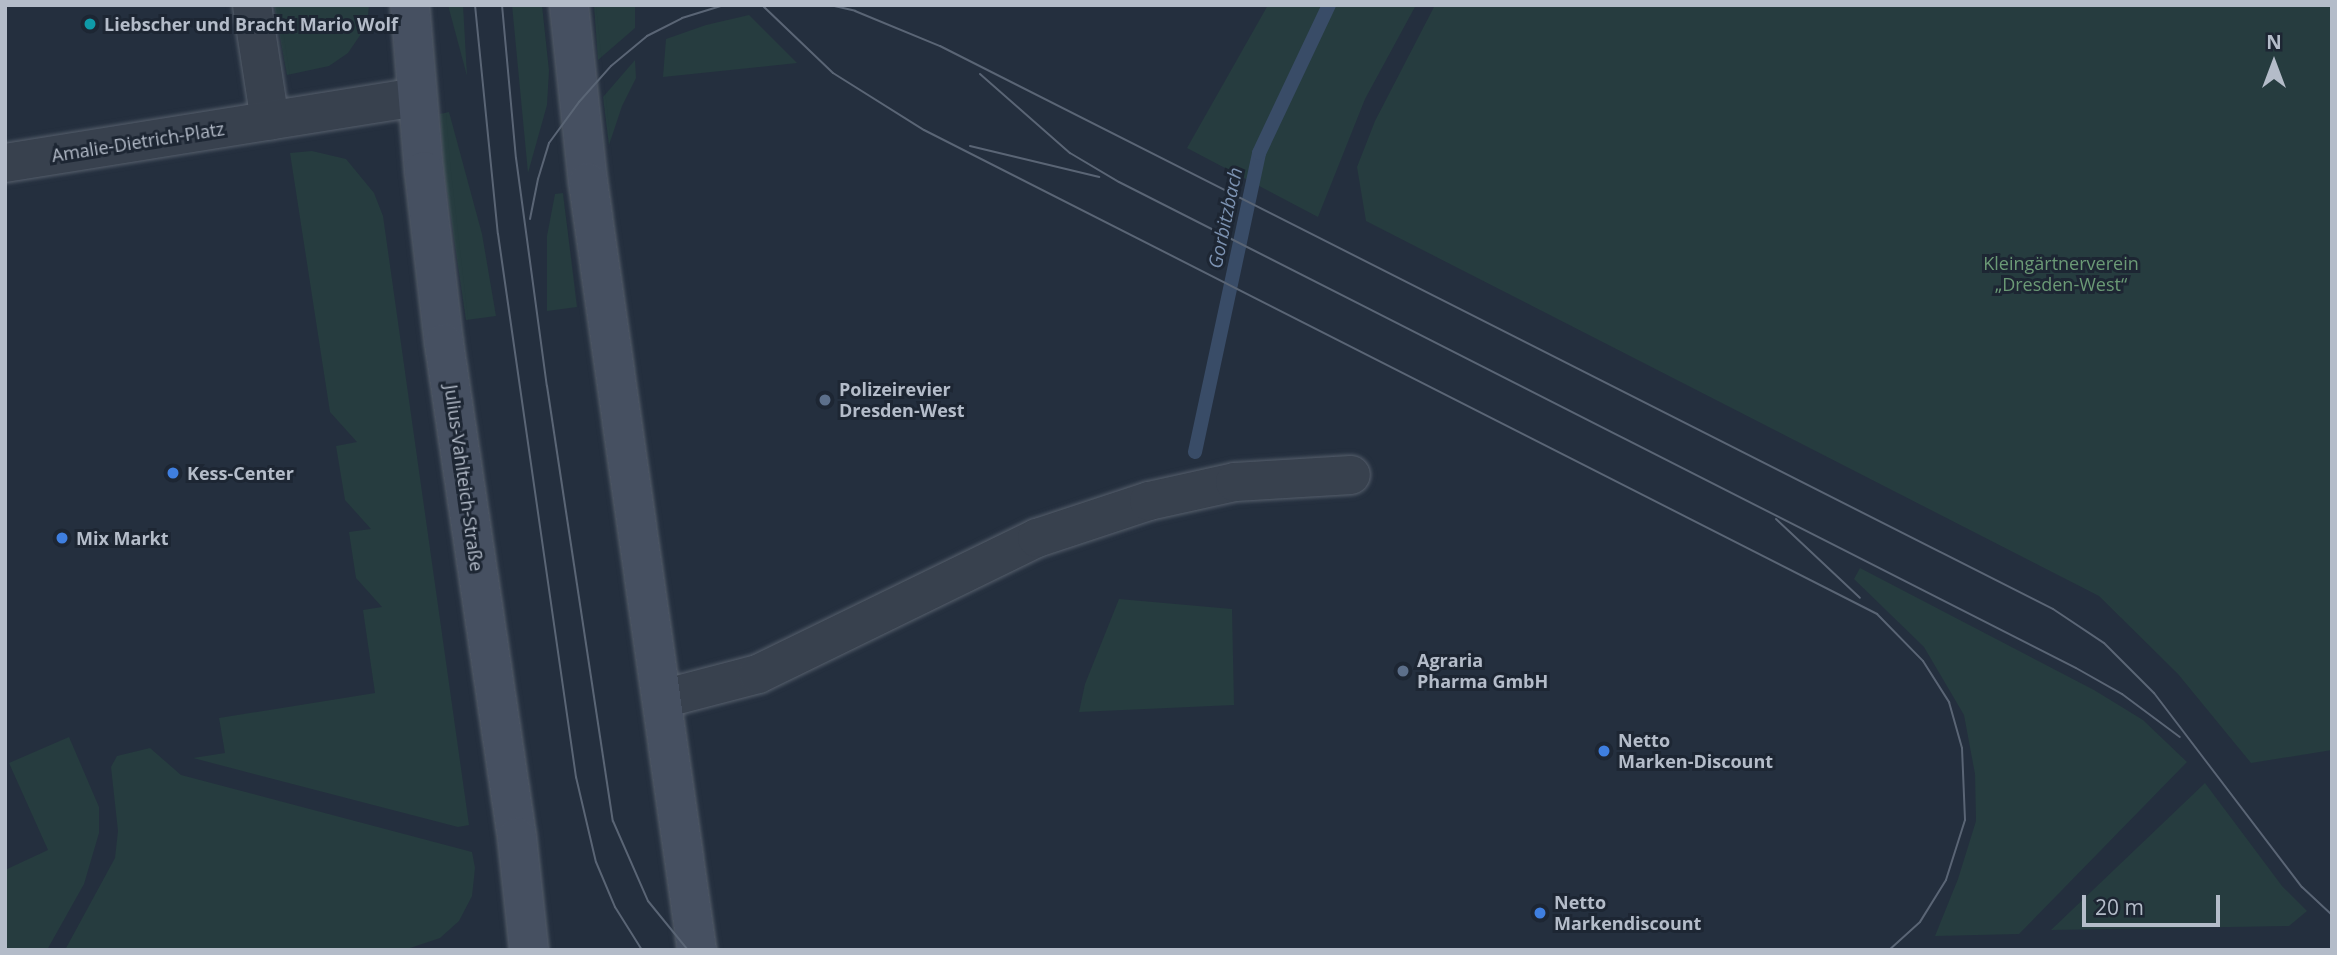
<!DOCTYPE html>
<html>
<head>
<meta charset="utf-8">
<style>
	body { margin:0 }
	#map { position:relative; width:2337px; height:955px; overflow:hidden; background:#242f3e; font-family:"Open Sans",sans-serif }
	div>[style] { position:absolute }
	.green>* { inset:0; background:#263c3f }
	.stream>* { height:14px; margin:-7px; padding:0 7px; transform-origin:7px; border-radius:7px; background:#394c67 }
	.roads { filter:drop-shadow(0 0 2px #565f6c) drop-shadow(0 0 2px #565f6c) }
	.street>* { height:38px; margin:-19px; padding:0 19px; transform-origin:19px; border-radius:19px; background:#38414e }
	.secondary>* { height:38px; margin:-19px; padding:0 19px; transform-origin:19px; border-radius:19px; background:#465061 }
	.tram>* { height:2px; margin:-1px; padding:0 1px; transform-origin:1px; border-radius:1px; background:#5a6575 }
	.dots>* { width:19px; height:19px; translate:-50% -50%; box-sizing:border-box; border:4px solid #1d2633; border-radius:50% }
	span { translate:-50% -50%; white-space:nowrap; text-align:center; line-height:1.15; -webkit-text-stroke:6px #1d2633; paint-order:stroke }
	.poi-label { font-size:18px; color:#b4bcc9; font-weight:700 }
	.left { translate:0 -50%; text-align:left }
	.street-label { font-size:18px; color:#b4bcc9 }
	.park-label { font-size:18px; color:#6b9a76 }
	.water-label { font-size:19px; color:#7c92b1; font-style:italic }
	.frame { position:absolute; inset:0; border:7px solid #b4bcc9; pointer-events:none }
	.north { position:absolute; left:2239px; top:28px; width:70px; height:70px; -webkit-text-stroke:5px #1d2633; paint-order:stroke; rotate:0deg; font-size:19px; font-weight:700; line-height:28px; text-align:center; color:#b4bcc9 }
	.north::after { content:''; display:block; margin:auto; width:24px; height:32px; background:#b4bcc9; clip-path:polygon(50% 0,100% 100%,50% 72%,0 100%) }
	.scale { position:absolute; left:2082px; top:895px; width:138px; height:32px; box-sizing:border-box; border:4px solid #b4bcc9; border-top:0; padding-left:9px; font-size:21px; line-height:24px; white-space:nowrap; color:#b4bcc9; -webkit-text-stroke:5px #1d2633; paint-order:stroke }
</style>
</head>
<body>
<div id="map">
	<div class="green">
		<div style="clip-path:polygon(274px 5px,369px 5px,367px 25px,348px 53px,329px 66px,287px 75px)"></div>
		<div style="clip-path:polygon(448px 5px,463px 5px,467px 76px)"></div>
		<div style="clip-path:polygon(512px 5px,542px 5px,549px 70px,547px 105px,528px 173px)"></div>
		<div style="clip-path:polygon(594px 5px,635px 5px,635px 28px,598px 60px)"></div>
		<div style="clip-path:polygon(1268px 5px,1416px 5px,1365px 99px,1318px 217px,1187px 148px)"></div>
		<div style="clip-path:polygon(1435px 5px,2332px 5px,2332px 750px,2251px 763px,2178px 674px,2099px 596px,1366px 221px,1357px 167px,1375px 121px)"></div>
		<div style="clip-path:polygon(749px 15px,797px 63px,663px 77px,666px 39px,706px 25px)"></div>
		<div style="clip-path:polygon(635px 60px,636px 78px,622px 106px,609px 145px,603px 97px)"></div>
		<div style="clip-path:polygon(449px 112px,482px 234px,496px 316px,466px 320px,444px 171px,440px 114px)"></div>
		<div style="clip-path:polygon(312px 151px,346px 159px,374px 193px,383px 216px,469px 825px,458px 827px,193px 758px,225px 753px,219px 718px,375px 693px,363px 610px,382px 607px,356px 578px,349px 532px,371px 529px,345px 500px,336px 446px,357px 442px,330px 412px,290px 153px)"></div>
		<div style="clip-path:polygon(563px 193px,577px 307px,547px 311px,547px 236px,555px 194px)"></div>
		<div style="clip-path:polygon(1860px 568px,2094px 690px,2143px 720px,2187px 762px,2019px 934px,1935px 936px,1958px 879px,1976px 821px,1975px 774px,1964px 715px,1924px 647px,1854px 579px)"></div>
		<div style="clip-path:polygon(1119px 599px,1232px 609px,1234px 705px,1079px 712px,1085px 684px)"></div>
		<div style="clip-path:polygon(69px 737px,99px 807px,99px 833px,84px 884px,47px 950px,5px 950px,5px 870px,48px 850px,9px 763px)"></div>
		<div style="clip-path:polygon(150px 748px,181px 775px,472px 852px,475px 868px,472px 896px,459px 921px,440px 938px,404px 950px,65px 950px,115px 858px,118px 831px,111px 767px,117px 756px)"></div>
		<div style="clip-path:polygon(2205px 783px,2282px 886px,2307px 911px,2289px 926px,2051px 930px)"></div>
	</div>
	<div class="stream">
		<div style="left:1195px;top:452px;width:306px;rotate:-77.9deg"></div>
		<div style="left:1259px;top:153px;width:164px;rotate:-64.7deg"></div>
	</div>
	<div class="roads">
		<div class="street">
			<div style="left:252px;top:5px;width:117px;rotate:81.2deg"></div>
			<div style="left:5px;top:163px;width:417px;rotate:-9.1deg"></div>
			<div style="left:662px;top:699px;width:99px;rotate:-14.6deg"></div>
			<div style="left:758px;top:674px;width:310px;rotate:-26deg"></div>
			<div style="left:1037px;top:538px;width:118px;rotate:-18.3deg"></div>
			<div style="left:1149px;top:501px;width:88px;rotate:-12.5deg"></div>
			<div style="left:1235px;top:482px;width:116px;rotate:-3.5deg"></div>
		</div>
		<div class="secondary">
			<div style="left:410px;top:5px;width:167px;rotate:85.2deg"></div>
			<div style="left:424px;top:171px;width:173px;rotate:83.4deg"></div>
			<div style="left:444px;top:343px;width:499px;rotate:81.6deg"></div>
			<div style="left:517px;top:837px;width:114px;rotate:83.9deg"></div>
			<div style="left:569px;top:5px;width:178px;rotate:83.9deg"></div>
			<div style="left:588px;top:182px;width:776px;rotate:81.92deg"></div>
		</div>
	</div>
	<div class="tram">
		<div style="left:475px;top:5px;width:230px;rotate:84.3deg"></div>
		<div style="left:498px;top:234px;width:549px;rotate:81.83deg"></div>
		<div style="left:576px;top:777px;width:87px;rotate:76.8deg"></div>
		<div style="left:596px;top:862px;width:49px;rotate:67.1deg"></div>
		<div style="left:615px;top:907px;width:51px;rotate:57.9deg"></div>
		<div style="left:502px;top:5px;width:154px;rotate:84.8deg"></div>
		<div style="left:516px;top:158px;width:230px;rotate:82.3deg"></div>
		<div style="left:547px;top:386px;width:440px;rotate:81.4deg"></div>
		<div style="left:613px;top:821px;width:87px;rotate:66.4deg"></div>
		<div style="left:648px;top:901px;width:63px;rotate:50.8deg"></div>
		<div style="left:762px;top:5px;width:98px;rotate:43.8deg"></div>
		<div style="left:833px;top:73px;width:107px;rotate:32.1deg"></div>
		<div style="left:924px;top:130px;width:1069px;rotate:26.92deg"></div>
		<div style="left:1877px;top:614px;width:66px;rotate:45.6deg"></div>
		<div style="left:1923px;top:661px;width:49px;rotate:57.6deg"></div>
		<div style="left:1949px;top:702px;width:48px;rotate:74.2deg"></div>
		<div style="left:1962px;top:748px;width:72px;rotate:87.6deg"></div>
		<div style="left:1965px;top:820px;width:63px;rotate:107.6deg"></div>
		<div style="left:1946px;top:880px;width:49px;rotate:121.8deg"></div>
		<div style="left:1920px;top:922px;width:42px;rotate:137.9deg"></div>
		<div style="left:830px;top:5px;width:26px;rotate:13deg"></div>
		<div style="left:855px;top:11px;width:92px;rotate:22.4deg"></div>
		<div style="left:940px;top:46px;width:1247px;rotate:26.83deg"></div>
		<div style="left:2053px;top:609px;width:61px;rotate:33.7deg"></div>
		<div style="left:2104px;top:643px;width:71px;rotate:45deg"></div>
		<div style="left:2154px;top:693px;width:244px;rotate:52.7deg"></div>
		<div style="left:2302px;top:887px;width:41px;rotate:43deg"></div>
		<div style="left:980px;top:74px;width:120px;rotate:41.3deg"></div>
		<div style="left:1070px;top:153px;width:57px;rotate:30.6deg"></div>
		<div style="left:1119px;top:182px;width:1073px;rotate:26.92deg"></div>
		<div style="left:2076px;top:668px;width:53px;rotate:29.5deg"></div>
		<div style="left:2122px;top:694px;width:72px;rotate:36.6deg"></div>
		<div style="left:970px;top:146px;width:133px;rotate:13.5deg"></div>
		<div style="left:530px;top:219px;width:41px;rotate:-78.7deg"></div>
		<div style="left:538px;top:179px;width:38px;rotate:-73deg"></div>
		<div style="left:549px;top:143px;width:51px;rotate:-53.8deg"></div>
		<div style="left:579px;top:102px;width:48px;rotate:-48.4deg"></div>
		<div style="left:611px;top:66px;width:47px;rotate:-39.8deg"></div>
		<div style="left:647px;top:36px;width:39px;rotate:-27deg"></div>
		<div style="left:682px;top:18px;width:44px;rotate:-17.2deg"></div>
		<div style="left:1776px;top:519px;width:115px;rotate:43.2deg"></div>
	</div>
	<div class="dots">
		<div style="left:90px;top:24px;background:#0f9aa8"></div>
		<div style="left:825px;top:400px;background:#5c6f8a"></div>
		<div style="left:173px;top:473px;background:#3f7fe0"></div>
		<div style="left:62px;top:538px;background:#3f7fe0"></div>
		<div style="left:1403px;top:671px;background:#5c6f8a"></div>
		<div style="left:1604px;top:751px;background:#3f7fe0"></div>
		<div style="left:1540px;top:913px;background:#3f7fe0"></div>
	</div>
	<div class="poi-label">
		<span class="left" style="left:104px;top:24px">Liebscher und Bracht Mario Wolf</span>
		<span class="left" style="left:839px;top:400px">Polizeirevier<br>Dresden-West</span>
		<span class="left" style="left:187px;top:473px">Kess-Center</span>
		<span class="left" style="left:76px;top:538px">Mix Markt</span>
		<span class="left" style="left:1417px;top:671px">Agraria<br>Pharma GmbH</span>
		<span class="left" style="left:1618px;top:751px">Netto<br>Marken-Discount</span>
		<span class="left" style="left:1554px;top:913px">Netto<br>Markendiscount</span>
	</div>
	<div class="street-label">
		<span style="left:138px;top:142px;rotate:-9deg">Amalie-Dietrich-Platz</span>
		<span style="left:464px;top:478px;rotate:82deg">Julius-Vahlteich-Straße</span>
	</div>
	<div class="park-label">
		<span style="left:2061px;top:274px">Kleingärtnerverein<br>„Dresden-West“</span>
	</div>
	<div class="water-label">
		<span style="left:1226px;top:218px;rotate:-78deg">Gorbitzbach</span>
	</div>
	<div class="frame"></div>
	<div class="north">N</div>
	<div class="scale">20 m</div>
</div>
</body>
</html>
